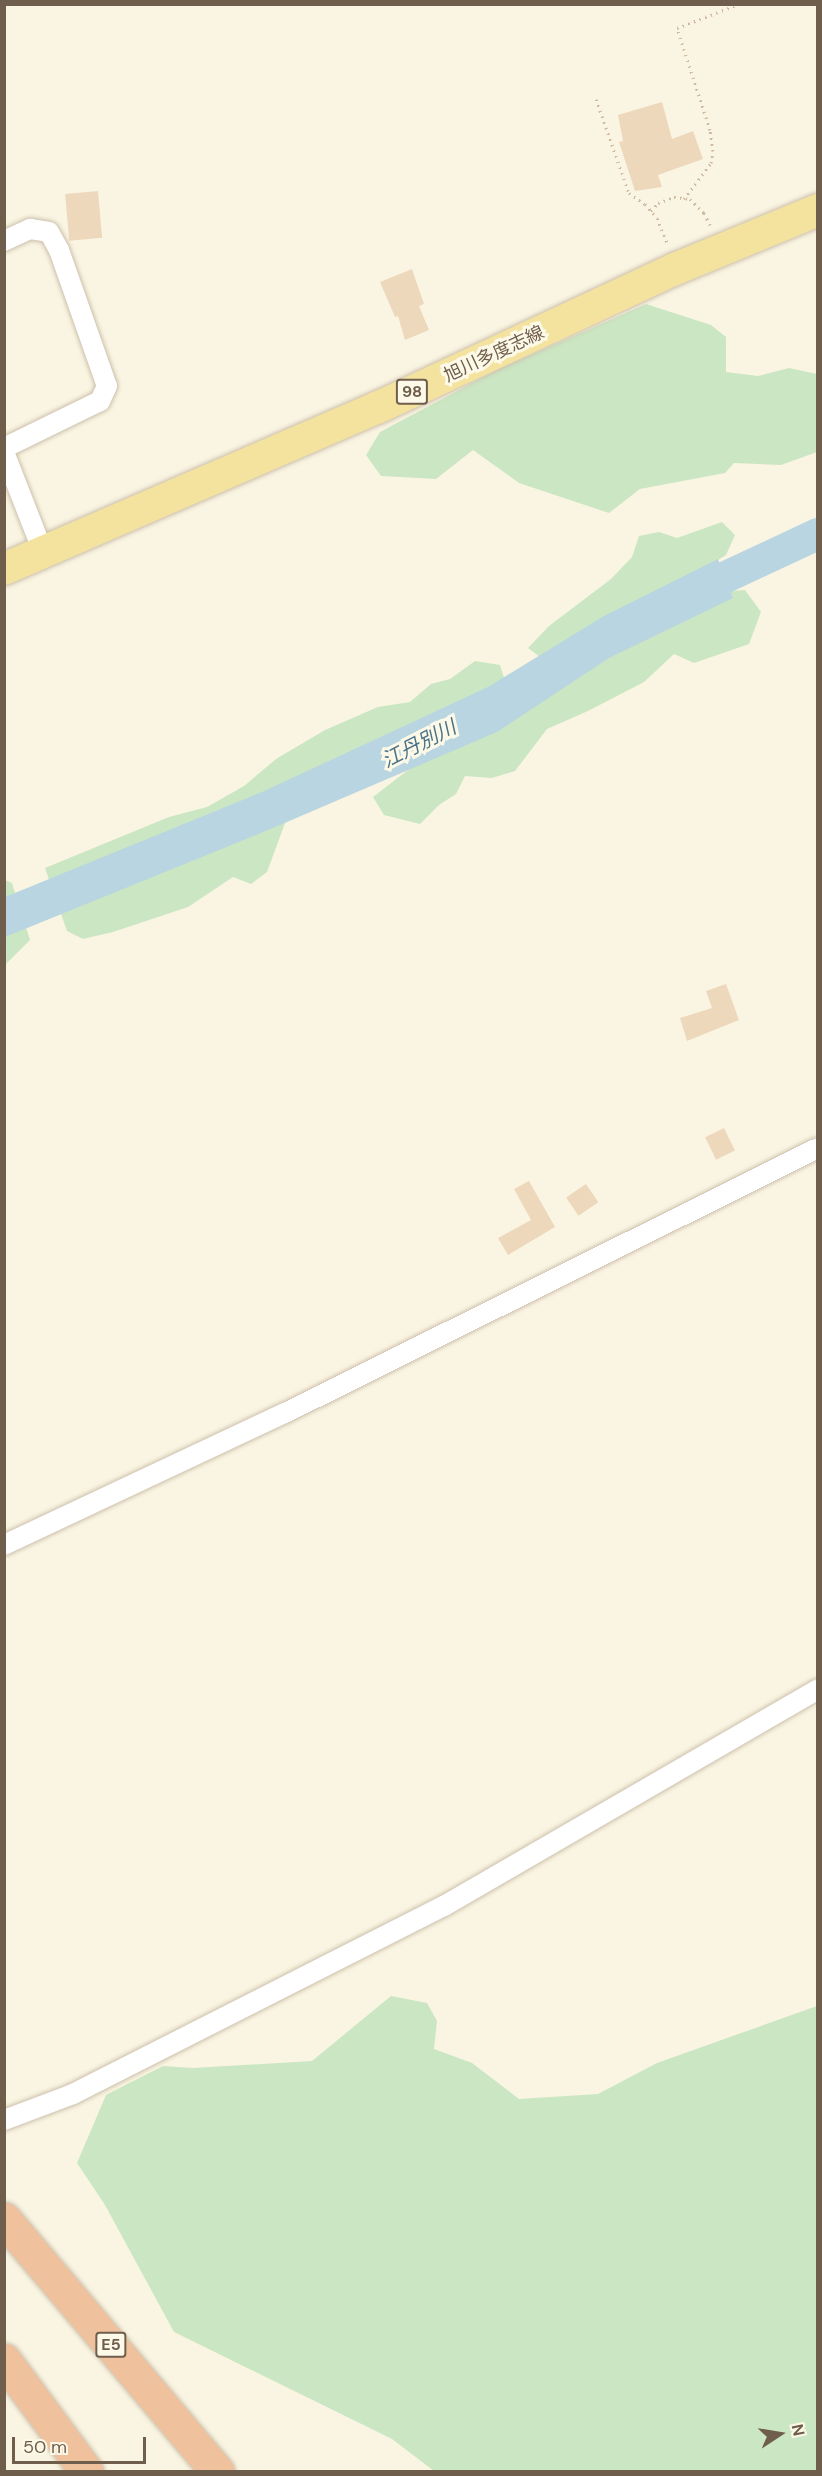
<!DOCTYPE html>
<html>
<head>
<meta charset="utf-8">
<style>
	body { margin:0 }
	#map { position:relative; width:822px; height:2476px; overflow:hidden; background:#faf5e2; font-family:"DM Sans","Noto Sans JP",sans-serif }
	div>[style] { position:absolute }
	.green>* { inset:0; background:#cbe6c2 }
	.water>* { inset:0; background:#b9d5e1 }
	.river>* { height:32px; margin:-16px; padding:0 16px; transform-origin:16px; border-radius:16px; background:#b9d5e1 }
	.building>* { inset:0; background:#edd8bc; transform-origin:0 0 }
	.path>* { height:3px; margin-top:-1.5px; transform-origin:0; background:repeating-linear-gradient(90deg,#d1bba0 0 1.5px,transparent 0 6px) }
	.roads { filter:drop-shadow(0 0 2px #ccc0ad) drop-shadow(0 0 2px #ccc0ad) }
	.minor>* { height:20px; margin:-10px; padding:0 10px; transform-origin:10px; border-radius:10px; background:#fff }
	.primary>* { height:32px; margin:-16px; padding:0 16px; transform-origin:16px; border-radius:16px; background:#f4e39f }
	.motorway>* { height:33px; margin:-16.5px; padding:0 16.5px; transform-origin:16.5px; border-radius:16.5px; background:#f0c19d }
	span { translate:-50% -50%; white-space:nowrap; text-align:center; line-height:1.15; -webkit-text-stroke:6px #fdf9e8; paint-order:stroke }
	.shield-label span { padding:2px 4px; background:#fdf9e8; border:2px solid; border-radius:4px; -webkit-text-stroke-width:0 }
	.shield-label { font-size:16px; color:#6f5e4b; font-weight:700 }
	.street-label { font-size:18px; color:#6f5e4b }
	.water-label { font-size:20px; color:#4a7388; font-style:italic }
	.frame { position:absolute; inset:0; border:6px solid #6f5e4b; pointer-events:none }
	.north { position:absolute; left:750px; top:2404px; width:60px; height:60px; -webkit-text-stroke:4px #fdf9e8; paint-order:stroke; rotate:78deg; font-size:16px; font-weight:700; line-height:24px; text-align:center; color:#6f5e4b }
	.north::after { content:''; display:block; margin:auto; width:21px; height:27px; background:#6f5e4b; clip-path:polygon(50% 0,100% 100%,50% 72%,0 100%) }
	.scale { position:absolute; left:12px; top:2437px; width:134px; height:27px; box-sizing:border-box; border:3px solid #6f5e4b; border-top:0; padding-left:8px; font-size:18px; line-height:21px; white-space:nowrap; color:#6f5e4b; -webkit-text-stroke:4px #fdf9e8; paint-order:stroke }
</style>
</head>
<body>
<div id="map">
	<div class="green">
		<div style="clip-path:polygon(646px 304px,711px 325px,726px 337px,726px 372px,758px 376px,789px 368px,817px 374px,817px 452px,781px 465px,734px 463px,725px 473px,640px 489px,609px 513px,519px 483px,473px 450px,436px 479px,381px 476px,366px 455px,380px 432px,497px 370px)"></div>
		<div style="clip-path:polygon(722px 522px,735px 535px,726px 555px,665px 593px,544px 660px,528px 648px,549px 626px,611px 579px,632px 557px,639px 536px,659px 532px,677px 538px)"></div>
		<div style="clip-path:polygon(745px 590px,761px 612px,749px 644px,694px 663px,674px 654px,644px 682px,588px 711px,547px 729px,515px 771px,492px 778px,465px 776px,456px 794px,439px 805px,420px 824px,384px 815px,373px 797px,421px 760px,716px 592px)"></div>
		<div style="clip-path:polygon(475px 661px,500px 665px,507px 687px,295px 796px,267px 872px,251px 884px,233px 877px,188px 907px,113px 932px,83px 939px,67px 931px,45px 868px,169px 817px,207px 807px,244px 786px,276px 759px,325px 730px,378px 707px,410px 702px,431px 684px,450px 679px)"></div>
		<div style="clip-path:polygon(5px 880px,12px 883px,30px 940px,5px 965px)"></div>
		<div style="clip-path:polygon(391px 1996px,427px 2003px,437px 2021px,434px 2049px,472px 2063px,519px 2099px,598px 2094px,657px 2063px,817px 2006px,817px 2471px,434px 2471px,392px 2439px,174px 2332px,105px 2205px,77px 2163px,106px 2095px,163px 2066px,193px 2068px,312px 2061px)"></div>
	</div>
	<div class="water">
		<div style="clip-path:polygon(718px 559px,733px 598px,609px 658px,497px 732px,273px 828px,5px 937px,5px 897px,262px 792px,488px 687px,604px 616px)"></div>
	</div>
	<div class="river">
		<div style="left:685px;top:596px;width:147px;rotate:-25deg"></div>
	</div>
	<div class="building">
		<div style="clip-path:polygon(662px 102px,672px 139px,693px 131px,703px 159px,658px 175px,662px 187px,635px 191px,619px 142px,623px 141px,618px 115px)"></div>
		<div style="left:98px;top:191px;width:47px;height:33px;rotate:85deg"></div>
		<div style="clip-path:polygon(412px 269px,424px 304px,419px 306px,429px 330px,405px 340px,398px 316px,395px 317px,380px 282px)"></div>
		<div style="clip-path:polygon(726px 984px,739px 1020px,687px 1041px,680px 1018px,712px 1008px,706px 991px)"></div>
		<div style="left:724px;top:1128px;width:25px;height:21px;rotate:64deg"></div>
		<div style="clip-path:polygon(529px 1181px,555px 1227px,508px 1255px,498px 1238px,531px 1220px,514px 1189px)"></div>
		<div style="left:586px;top:1184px;width:22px;height:24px;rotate:56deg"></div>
	</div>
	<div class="path">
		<div style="left:596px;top:99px;width:100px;rotate:70.7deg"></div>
		<div style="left:629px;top:193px;width:19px;rotate:35deg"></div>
		<div style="left:645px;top:204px;width:18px;rotate:49deg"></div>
		<div style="left:657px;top:218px;width:29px;rotate:68deg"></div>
		<div style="left:684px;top:199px;width:45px;rotate:-53.1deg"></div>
		<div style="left:711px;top:163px;width:12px;rotate:-81deg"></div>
		<div style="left:713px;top:151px;width:21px;rotate:-98deg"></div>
		<div style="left:710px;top:130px;width:107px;rotate:-107.9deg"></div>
		<div style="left:677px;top:28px;width:66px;rotate:-21.2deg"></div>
		<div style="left:651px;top:211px;width:11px;rotate:-49deg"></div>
		<div style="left:658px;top:203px;width:17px;rotate:-21deg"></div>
		<div style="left:674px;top:197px;width:16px;rotate:7deg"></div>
		<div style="left:690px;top:199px;width:20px;rotate:45deg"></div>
		<div style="left:704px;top:213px;width:16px;rotate:63deg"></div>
	</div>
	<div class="roads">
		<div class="minor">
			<div style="left:4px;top:241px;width:29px;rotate:-25deg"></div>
			<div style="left:30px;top:229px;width:19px;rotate:9deg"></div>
			<div style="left:49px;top:232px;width:21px;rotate:61deg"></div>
			<div style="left:59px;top:250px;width:144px;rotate:70.6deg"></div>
			<div style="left:107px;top:386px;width:17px;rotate:115deg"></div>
			<div style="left:100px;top:401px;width:107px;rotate:153.9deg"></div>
			<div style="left:4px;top:452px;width:107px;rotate:68.7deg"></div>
			<div style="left:4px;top:1545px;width:310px;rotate:-25.2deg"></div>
			<div style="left:285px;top:1413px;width:595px;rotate:-26.44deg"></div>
			<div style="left:4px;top:2120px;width:74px;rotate:-20.6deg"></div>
			<div style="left:73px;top:2094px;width:416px;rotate:-26.9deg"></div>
			<div style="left:444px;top:1906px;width:432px;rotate:-30.1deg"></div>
		</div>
		<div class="primary">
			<div style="left:4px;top:569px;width:408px;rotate:-23.4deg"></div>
			<div style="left:379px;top:407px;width:327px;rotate:-25deg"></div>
			<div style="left:675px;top:269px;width:155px;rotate:-22.4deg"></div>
		</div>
		<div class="motorway">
			<div style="left:4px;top:2219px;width:331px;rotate:49.8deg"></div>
			<div style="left:4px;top:2360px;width:139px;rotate:53.5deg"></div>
		</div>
	</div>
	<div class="shield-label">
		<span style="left:412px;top:392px">98</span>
		<span style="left:111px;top:2345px">E5</span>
	</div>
	<div class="street-label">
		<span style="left:494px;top:354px;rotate:-25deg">旭川多度志線</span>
	</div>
	<div class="water-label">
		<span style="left:419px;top:744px;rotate:-27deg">江丹別川</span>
	</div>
	<div class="frame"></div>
	<div class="north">N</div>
	<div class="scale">50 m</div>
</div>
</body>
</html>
